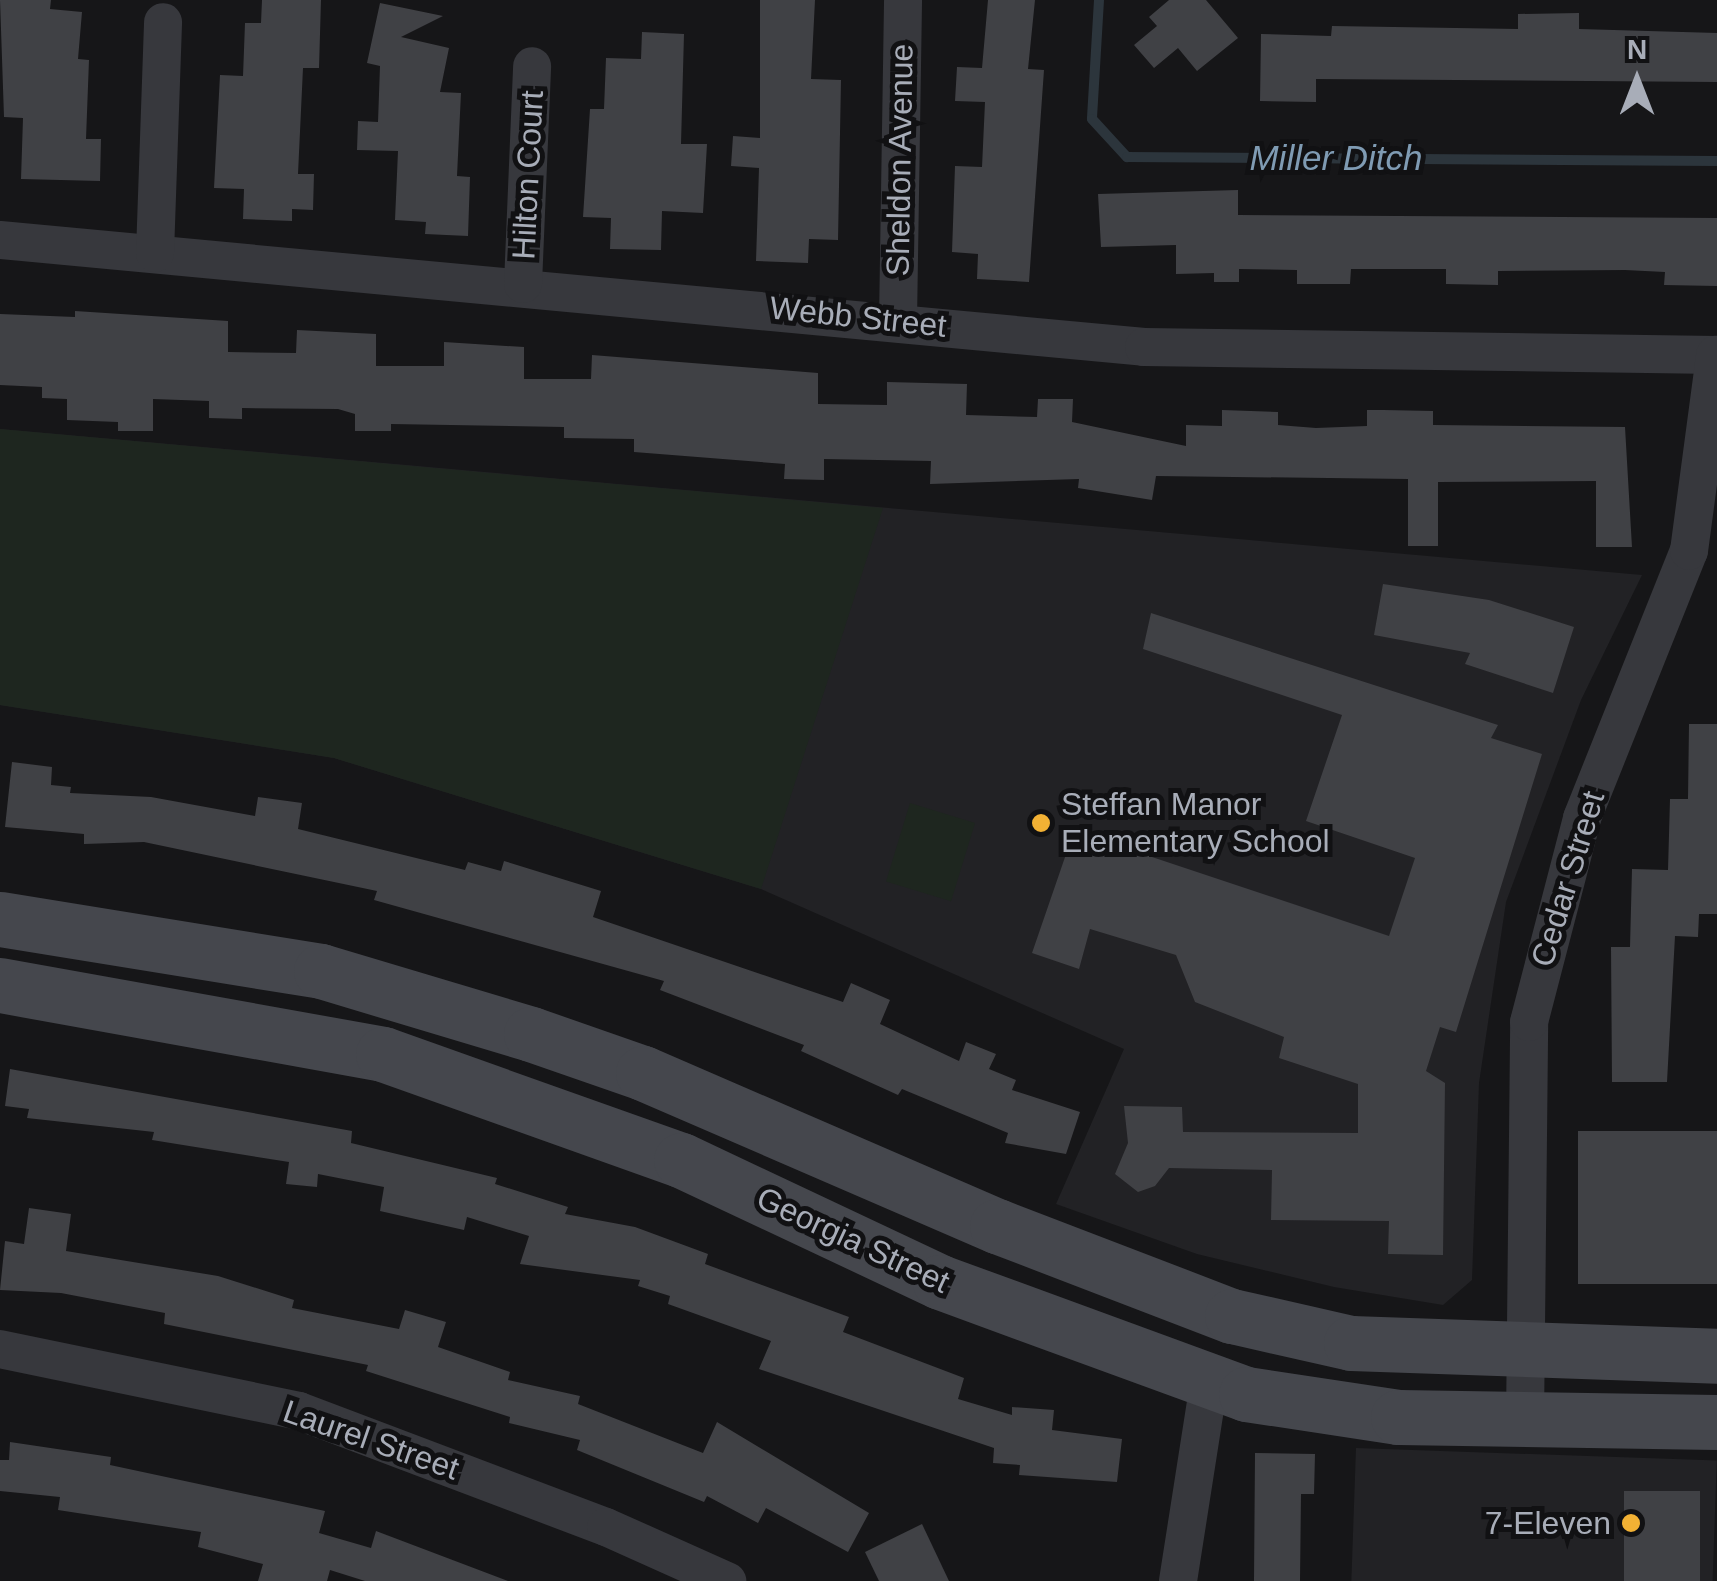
<!DOCTYPE html>
<html>
<head>
<meta charset="utf-8">
<style>
	body { margin:0 }
	#map { position:relative; width:1717px; height:1581px; overflow:hidden; background:#161618; font-family:Helvetica,sans-serif }
	div>[style] { position:absolute }
	.built>* { inset:0; background:#222225; transform-origin:0 0 }
	.green>* { inset:0; background:#1e261f; transform-origin:0 0 }
	.stream>* { height:10px; margin:-5px; padding:0 5px; transform-origin:5px; border-radius:5px; background:#2c353c }
	.building>* { inset:0; background:#404145; transform-origin:0 0 }
	.street>* { height:38px; margin:-19px; padding:0 19px; transform-origin:19px; border-radius:19px; background:#37383d }
	.secondary>* { height:55px; margin:-27.5px; padding:0 27.5px; transform-origin:27.5px; border-radius:27.5px; background:#45474d }
	.dots>* { width:28px; height:28px; translate:-50% -50%; box-sizing:border-box; border:5px solid #111113; border-radius:50% }
	span { translate:-50% -50%; white-space:nowrap; text-align:center; line-height:1.15; -webkit-text-stroke:10px #111113; paint-order:stroke }
	.street-label { font-size:32px; color:#a8adb8 }
	.poi-label { font-size:32px; color:#a8adb8 }
	.left { translate:0 -50%; text-align:left }
	.right { translate:-100% -50%; text-align:right }
	.water-label { font-size:35px; color:#7f9bb3; font-style:italic }
	.north { position:absolute; left:1587px; top:30px; width:100px; height:100px; -webkit-text-stroke:8px #111113; paint-order:stroke; rotate:0deg; font-size:28px; font-weight:700; line-height:40px; text-align:center; color:#a8adb8 }
	.north::after { content:''; display:block; margin:auto; width:35px; height:45px; background:#a8adb8; clip-path:polygon(50% 0,100% 100%,50% 72%,0 100%) }
</style>
</head>
<body>
<div id="map">
	<div class="built">
		<div style="clip-path:polygon(0 429px,1642px 575px,1581px 700px,1506px 902px,1479px 1083px,1472px 1280px,1443px 1305px,1334px 1287px,1197px 1254px,1056px 1204px,1124px 1049px,761px 889px,334px 758px,0 705px)"></div>
		<div style="left:1356px;top:1448px;width:361px;height:133px;rotate:2deg"></div>
	</div>
	<div class="green">
		<div style="clip-path:polygon(0 429px,883px 508px,761px 889px,334px 758px,0 705px)"></div>
		<div style="left:910px;top:803px;width:68px;height:82px;rotate:17deg"></div>
	</div>
	<div class="stream">
		<div style="left:1099px;top:0;width:119px;rotate:93.4deg"></div>
		<div style="left:1092px;top:119px;width:52px;rotate:47.4deg"></div>
		<div style="left:1127px;top:157px;width:590px;rotate:0.39deg"></div>
	</div>
	<div class="building">
		<div style="clip-path:polygon(0 0,51px 0,50px 9px,82px 12px,78px 59px,89px 60px,86px 139px,101px 139px,100px 181px,21px 179px,23px 118px,4px 117px)"></div>
		<div style="clip-path:polygon(262px 0,321px 0,319px 68px,303px 68px,298px 174px,314px 174px,313px 210px,292px 209px,292px 221px,243px 219px,244px 189px,214px 188px,220px 75px,243px 76px,245px 23px,261px 23px)"></div>
		<div style="clip-path:polygon(760px 0,815px 0,811px 79px,841px 80px,838px 240px,809px 239px,808px 263px,756px 261px,759px 168px,731px 166px,733px 136px,760px 138px)"></div>
		<div style="clip-path:polygon(988px 0,1035px 0,1028px 69px,1044px 70px,1029px 282px,977px 279px,978px 254px,952px 252px,955px 166px,982px 167px,985px 102px,955px 101px,957px 67px,982px 68px)"></div>
		<div style="clip-path:polygon(1169px 0,1206px 0,1238px 38px,1197px 71px,1178px 48px,1154px 68px,1134px 45px,1157px 26px,1149px 17px)"></div>
		<div style="clip-path:polygon(380px 3px,443px 16px,401px 37px,449px 48px,440px 92px,461px 93px,457px 176px,470px 177px,468px 236px,425px 234px,426px 222px,395px 220px,398px 151px,357px 150px,358px 121px,378px 122px,380px 66px,367px 63px)"></div>
		<div style="clip-path:polygon(1579px 13px,1579px 29px,1717px 33px,1717px 82px,1316px 79px,1316px 102px,1260px 101px,1261px 34px,1331px 36px,1332px 26px,1518px 29px,1518px 14px)"></div>
		<div style="clip-path:polygon(642px 32px,684px 34px,681px 144px,707px 144px,703px 213px,662px 211px,661px 250px,610px 249px,611px 218px,583px 217px,590px 109px,604px 109px,606px 58px,641px 59px)"></div>
		<div style="clip-path:polygon(1238px 190px,1238px 215px,1717px 218px,1717px 286px,1664px 285px,1665px 272px,1625px 270px,1498px 271px,1498px 285px,1446px 284px,1446px 269px,1351px 269px,1350px 284px,1297px 284px,1297px 270px,1239px 269px,1239px 282px,1214px 282px,1214px 273px,1176px 274px,1176px 245px,1101px 247px,1098px 194px)"></div>
		<div style="clip-path:polygon(75px 311px,228px 321px,228px 352px,296px 353px,297px 330px,376px 334px,376px 366px,444px 366px,444px 342px,524px 347px,524px 379px,591px 379px,592px 355px,818px 373px,818px 404px,887px 405px,887px 382px,967px 384px,966px 415px,1037px 417px,1038px 399px,1073px 399px,1072px 422px,1186px 446px,1186px 425px,1222px 426px,1222px 410px,1278px 412px,1278px 425px,1316px 428px,1367px 426px,1367px 410px,1383px 410px,1433px 411px,1433px 425px,1625px 427px,1632px 547px,1596px 547px,1596px 481px,1438px 482px,1438px 546px,1408px 546px,1408px 479px,1156px 476px,1152px 500px,1078px 488px,1079px 479px,930px 484px,931px 461px,824px 459px,824px 480px,784px 479px,785px 464px,634px 452px,634px 439px,564px 438px,564px 427px,391px 424px,391px 431px,355px 431px,355px 414px,338px 409px,242px 408px,242px 419px,209px 418px,209px 401px,153px 399px,153px 431px,118px 431px,118px 422px,67px 420px,67px 399px,42px 398px,42px 387px,0 385px,0 314px,75px 317px)"></div>
		<div style="clip-path:polygon(1383px 584px,1489px 600px,1574px 627px,1553px 693px,1465px 664px,1470px 653px,1374px 635px)"></div>
		<div style="clip-path:polygon(1151px 613px,1498px 725px,1491px 738px,1542px 754px,1456px 1032px,1440px 1027px,1426px 1071px,1445px 1083px,1443px 1255px,1388px 1254px,1389px 1221px,1271px 1220px,1272px 1170px,1169px 1168px,1155px 1186px,1138px 1192px,1115px 1174px,1128px 1143px,1124px 1106px,1182px 1107px,1183px 1132px,1358px 1133px,1358px 1084px,1279px 1058px,1284px 1037px,1195px 1002px,1176px 955px,1090px 929px,1079px 969px,1032px 953px,1074px 831px,1389px 936px,1415px 858px,1306px 821px,1342px 715px,1143px 649px)"></div>
		<div style="clip-path:polygon(1689px 724px,1717px 724px,1717px 914px,1699px 914px,1698px 937px,1675px 936px,1667px 1082px,1612px 1082px,1611px 947px,1630px 947px,1632px 869px,1668px 870px,1670px 799px,1688px 799px)"></div>
		<div style="clip-path:polygon(12px 762px,52px 767px,51px 785px,71px 787px,70px 793px,151px 797px,255px 816px,258px 797px,302px 803px,298px 829px,465px 870px,468px 862px,501px 871px,504px 861px,601px 891px,593px 917px,843px 1002px,851px 983px,890px 1000px,880px 1024px,959px 1061px,966px 1042px,996px 1054px,989px 1069px,1016px 1080px,1012px 1090px,1080px 1112px,1066px 1154px,1005px 1143px,1008px 1133px,902px 1089px,898px 1095px,801px 1051px,804px 1045px,660px 990px,664px 981px,374px 900px,377px 891px,144px 842px,84px 844px,84px 834px,5px 827px)"></div>
		<div style="clip-path:polygon(10px 1069px,352px 1131px,351px 1143px,497px 1178px,495px 1184px,568px 1207px,565px 1214px,635px 1227px,708px 1254px,705px 1264px,849px 1317px,843px 1332px,964px 1378px,958px 1399px,1012px 1415px,1012px 1407px,1054px 1410px,1052px 1430px,1122px 1439px,1117px 1482px,1019px 1475px,1020px 1465px,993px 1463px,994px 1448px,759px 1369px,771px 1341px,668px 1304px,670px 1296px,638px 1286px,640px 1280px,520px 1264px,529px 1236px,467px 1217px,464px 1230px,380px 1211px,384px 1187px,318px 1174px,317px 1187px,286px 1184px,289px 1162px,152px 1140px,154px 1132px,27px 1118px,29px 1109px,5px 1106px)"></div>
		<div style="left:1578px;top:1131px;width:139px;height:153px"></div>
		<div style="clip-path:polygon(29px 1208px,71px 1214px,66px 1251px,218px 1276px,294px 1300px,292px 1308px,399px 1329px,405px 1310px,446px 1322px,438px 1347px,510px 1372px,508px 1380px,580px 1396px,578px 1404px,703px 1453px,717px 1422px,869px 1513px,848px 1552px,766px 1508px,758px 1523px,707px 1496px,704px 1502px,577px 1450px,580px 1440px,509px 1423px,510px 1417px,366px 1371px,368px 1365px,164px 1324px,165px 1313px,61px 1293px,0 1290px,5px 1241px,24px 1244px)"></div>
		<div style="clip-path:polygon(10px 1442px,111px 1457px,110px 1465px,325px 1511px,319px 1533px,371px 1548px,376px 1531px,508px 1581px,365px 1581px,330px 1570px,327px 1581px,258px 1581px,263px 1564px,198px 1547px,201px 1532px,58px 1510px,60px 1497px,0 1491px,0 1460px,9px 1460px)"></div>
		<div style="clip-path:polygon(1255px 1453px,1315px 1454px,1314px 1494px,1301px 1494px,1300px 1581px,1254px 1581px)"></div>
		<div style="left:1624px;top:1491px;width:76px;height:90px"></div>
		<div style="clip-path:polygon(922px 1524px,949px 1581px,879px 1581px,865px 1552px)"></div>
	</div>
	<div class="street">
		<div style="left:0;top:240px;width:1149px;rotate:5.34deg"></div>
		<div style="left:1144px;top:347px;width:573px;rotate:0.8deg"></div>
		<div style="left:155px;top:253px;width:231px;rotate:-88deg"></div>
		<div style="left:523px;top:284px;width:218px;rotate:-87.6deg"></div>
		<div style="left:898px;top:321px;width:321px;rotate:-89.1deg"></div>
		<div style="left:0;top:1349px;width:305px;rotate:11.7deg"></div>
		<div style="left:299px;top:1411px;width:328px;rotate:20.7deg"></div>
		<div style="left:606px;top:1527px;width:133px;rotate:24.1deg"></div>
		<div style="left:1525px;top:1422px;width:400px;rotate:-89.4deg"></div>
		<div style="left:1529px;top:1022px;width:211px;rotate:-75.4deg"></div>
		<div style="left:1582px;top:818px;width:288px;rotate:-68.2deg"></div>
		<div style="left:1689px;top:551px;width:198px;rotate:-82.4deg"></div>
		<div style="left:1178px;top:1581px;width:200px;rotate:-81.1deg"></div>
	</div>
	<div class="secondary">
		<div style="left:0;top:919px;width:325px;rotate:9.2deg"></div>
		<div style="left:321px;top:971px;width:219px;rotate:16.7deg"></div>
		<div style="left:531px;top:1034px;width:119px;rotate:19.2deg"></div>
		<div style="left:643px;top:1073px;width:386px;rotate:23.4deg"></div>
		<div style="left:997px;top:1226px;width:252px;rotate:21deg"></div>
		<div style="left:1232px;top:1316px;width:122px;rotate:12.8deg"></div>
		<div style="left:1351px;top:1343px;width:366px;rotate:2deg"></div>
		<div style="left:0;top:985px;width:389px;rotate:10.2deg"></div>
		<div style="left:383px;top:1054px;width:316px;rotate:19.6deg"></div>
		<div style="left:681px;top:1160px;width:286px;rotate:25.2deg"></div>
		<div style="left:940px;top:1282px;width:326px;rotate:20.1deg"></div>
		<div style="left:1246px;top:1394px;width:154px;rotate:8.6deg"></div>
		<div style="left:1398px;top:1417px;width:319px;rotate:0.9deg"></div>
	</div>
	<div class="dots">
		<div style="left:1041px;top:823px;background:#f2b134"></div>
		<div style="left:1631px;top:1523px;background:#f2b134"></div>
	</div>
	<div class="street-label">
		<span style="left:900px;top:160px;rotate:-89deg">Sheldon Avenue</span>
		<span style="left:528px;top:175px;rotate:-87deg">Hilton Court</span>
		<span style="left:858px;top:317px;rotate:6deg">Webb Street</span>
		<span style="left:1568px;top:879px;rotate:-73deg">Cedar Street</span>
		<span style="left:853px;top:1240px;rotate:25deg">Georgia Street</span>
		<span style="left:371px;top:1440px;rotate:19deg">Laurel Street</span>
	</div>
	<div class="poi-label">
		<span class="left" style="left:1061px;top:823px">Steffan Manor<br>Elementary School</span>
		<span class="right" style="left:1611px;top:1523px">7-Eleven</span>
	</div>
	<div class="water-label">
		<span style="left:1336px;top:158px">Miller Ditch</span>
	</div>
	<div class="north">N</div>
</div>
</body>
</html>
